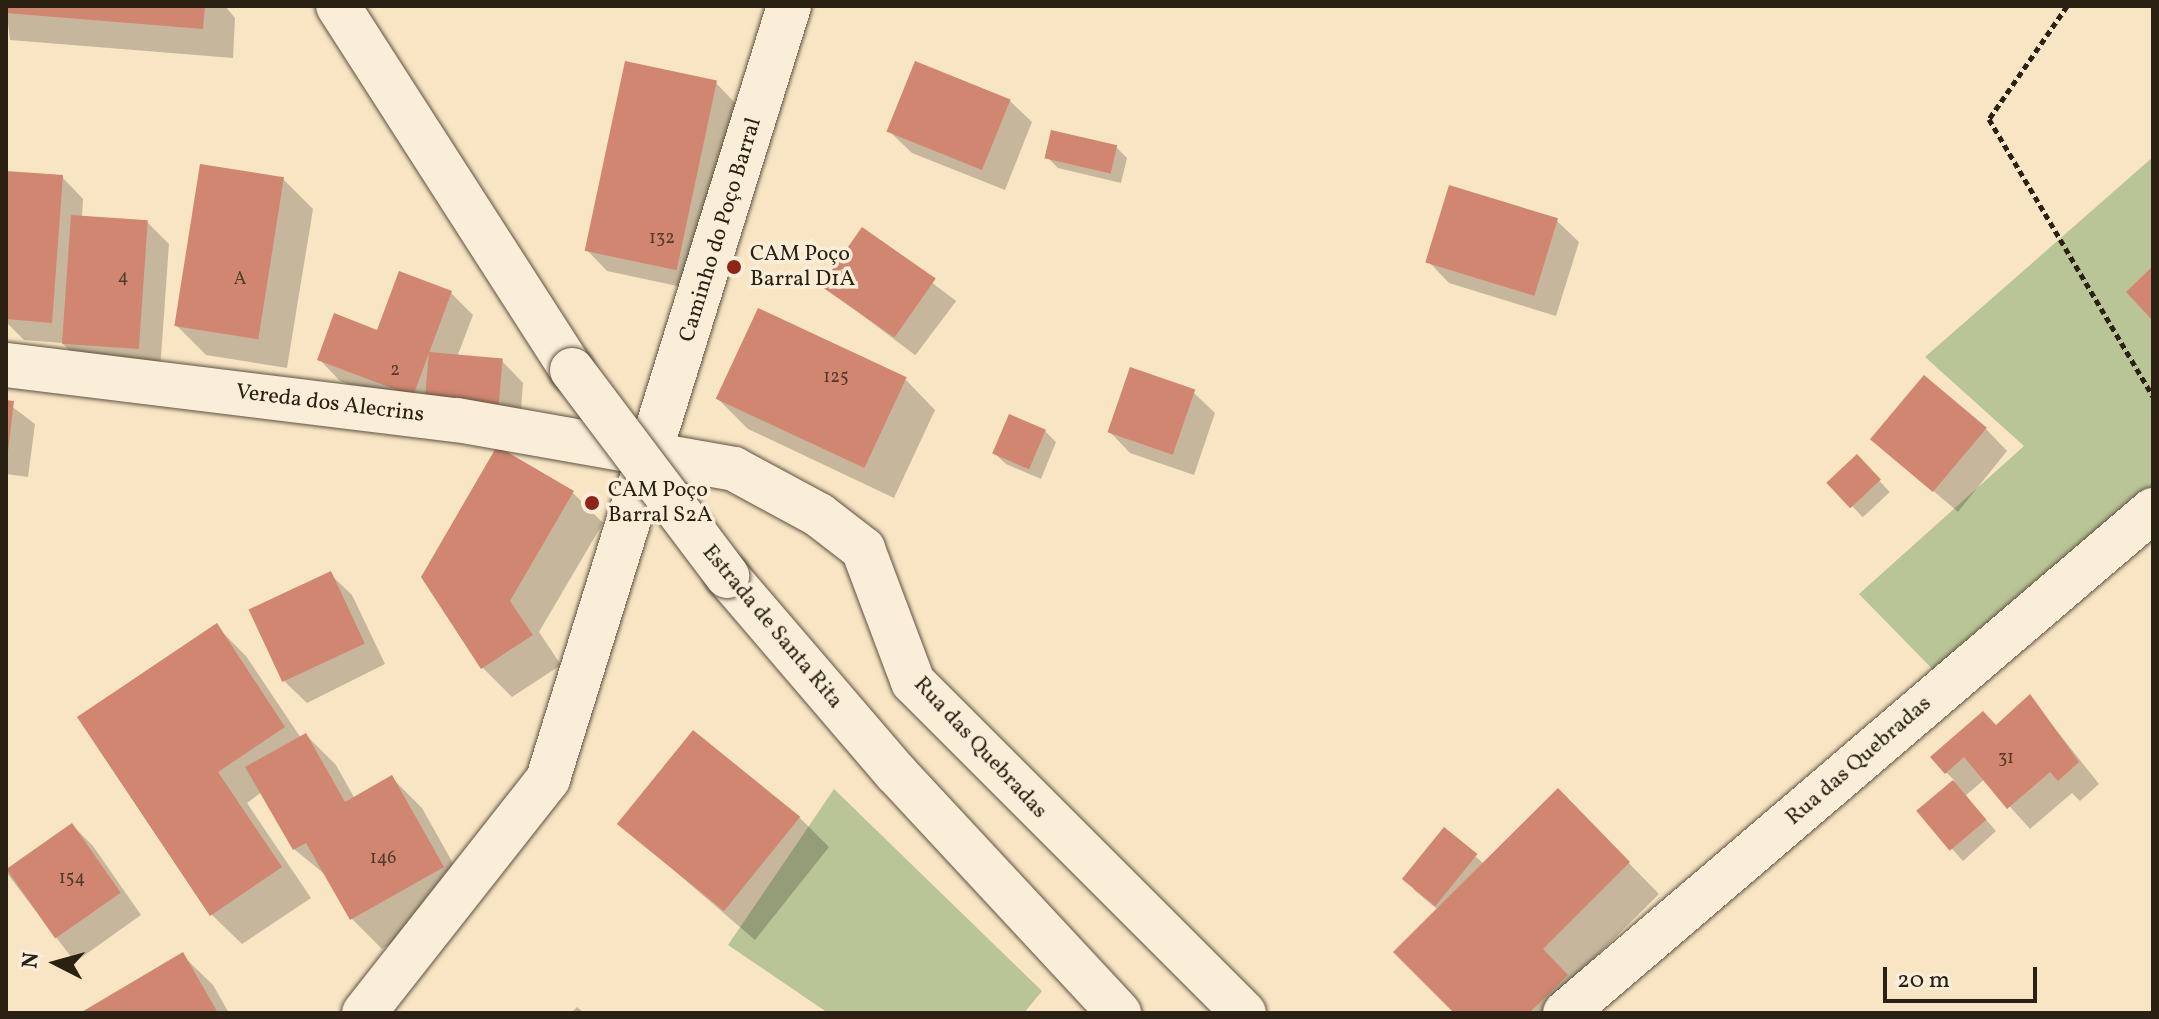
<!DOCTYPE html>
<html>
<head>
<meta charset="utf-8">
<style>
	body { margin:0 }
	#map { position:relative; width:2159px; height:1019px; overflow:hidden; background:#f8e5c4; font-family:Vollkorn,serif }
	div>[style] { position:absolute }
	.green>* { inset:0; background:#bac597 }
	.shadow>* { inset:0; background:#0003; transform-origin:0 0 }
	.building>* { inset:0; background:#d08670; transform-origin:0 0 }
	.path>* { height:5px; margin-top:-2.5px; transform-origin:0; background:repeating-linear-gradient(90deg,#2b2113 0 6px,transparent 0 10px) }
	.roads { filter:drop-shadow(0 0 2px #5e523f) drop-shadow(0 0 2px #5e523f) }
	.minor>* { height:44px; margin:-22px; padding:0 22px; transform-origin:22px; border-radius:22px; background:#faeed9 }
	.bridges { filter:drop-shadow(0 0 2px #5e523f) drop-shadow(0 0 2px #5e523f) }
	.minor-bridge>* { height:44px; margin:-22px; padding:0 22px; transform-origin:22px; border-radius:22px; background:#faeed9 }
	.dots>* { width:22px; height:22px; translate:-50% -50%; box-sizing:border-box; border:4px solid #faeed9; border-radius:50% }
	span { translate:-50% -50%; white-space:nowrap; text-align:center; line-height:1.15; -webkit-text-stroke:7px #faeed9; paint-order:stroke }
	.number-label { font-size:18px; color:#543a2a }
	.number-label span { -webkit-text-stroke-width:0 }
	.street-label { font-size:22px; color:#2b2113 }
	.poi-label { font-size:22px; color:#2b2113 }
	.left { translate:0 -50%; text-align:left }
	.frame { position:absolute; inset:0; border:8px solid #2b2113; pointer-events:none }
	.north { position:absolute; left:16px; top:923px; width:80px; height:80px; -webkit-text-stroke:6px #faeed9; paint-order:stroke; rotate:276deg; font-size:22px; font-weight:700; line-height:32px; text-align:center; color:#2b2113 }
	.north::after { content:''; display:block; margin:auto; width:28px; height:36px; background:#2b2113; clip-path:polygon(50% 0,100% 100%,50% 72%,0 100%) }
	.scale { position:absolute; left:1883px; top:967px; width:154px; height:36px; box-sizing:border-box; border:4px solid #2b2113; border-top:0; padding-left:10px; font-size:24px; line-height:28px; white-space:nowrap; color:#2b2113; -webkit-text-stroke:6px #faeed9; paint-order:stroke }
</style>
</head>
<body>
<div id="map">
	<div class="green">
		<div style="clip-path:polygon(2153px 157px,2153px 510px,1948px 685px,1859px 594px,2024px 446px,1925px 357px)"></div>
		<div style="clip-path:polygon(834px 789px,1042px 991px,1024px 1013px,828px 1013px,728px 945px)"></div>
	</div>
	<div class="shadow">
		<div style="clip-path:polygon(6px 6px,225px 6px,235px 18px,233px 58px,10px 40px)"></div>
		<div style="clip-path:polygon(716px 83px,737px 105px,696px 290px,607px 271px,586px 249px)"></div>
		<div style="clip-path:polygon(1010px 101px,1032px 122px,1005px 190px,912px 153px,890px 132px)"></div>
		<div style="clip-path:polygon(1116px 147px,1127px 158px,1121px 183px,1058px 168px,1047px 157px)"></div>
		<div style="clip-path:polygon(6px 173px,62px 177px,83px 199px,82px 218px,148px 223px,169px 244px,160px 371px,84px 365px,62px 343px,24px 340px,6px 322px)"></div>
		<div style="clip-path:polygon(283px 179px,313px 209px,287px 368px,206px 355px,176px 325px)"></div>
		<div style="clip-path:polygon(1557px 221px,1579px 242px,1556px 316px,1449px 283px,1428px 261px)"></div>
		<div style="left:862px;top:230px;width:118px;height:68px;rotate:37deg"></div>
		<div style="clip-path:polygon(451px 293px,473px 315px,457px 357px,502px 361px,523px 383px,520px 425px,434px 416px,340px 381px,319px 359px)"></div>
		<div style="clip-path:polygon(905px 379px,935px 410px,894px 498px,748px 429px,718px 399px)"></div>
		<div style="clip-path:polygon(1193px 392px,1215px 413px,1194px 475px,1130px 453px,1109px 431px)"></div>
		<div style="clip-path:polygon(6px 402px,35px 424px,28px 477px,6px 474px)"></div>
		<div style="clip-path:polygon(1986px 429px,2007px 451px,1958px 512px,1874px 440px)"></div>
		<div style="clip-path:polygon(1045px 431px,1056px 442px,1041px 479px,1006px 464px,995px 454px)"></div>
		<div style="clip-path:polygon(498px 448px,573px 493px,603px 523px,539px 632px,561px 665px,512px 697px,482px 667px)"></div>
		<div style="left:1857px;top:457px;width:48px;height:37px;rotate:47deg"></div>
		<div style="clip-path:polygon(330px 574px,352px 595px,385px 664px,307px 703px,285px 682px)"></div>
		<div style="clip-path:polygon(216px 626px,246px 656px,301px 738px,306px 735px,336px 765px,355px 799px,392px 778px,422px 808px,472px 897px,382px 949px,352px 919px,328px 877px,294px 849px,262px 792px,247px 803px,311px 898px,242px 944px,211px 914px)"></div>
		<div style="clip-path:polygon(2030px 697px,2099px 784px,2080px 801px,2072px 793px,2030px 829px,1985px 779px,1965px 796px,1996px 831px,1963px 861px,1919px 812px,1955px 781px,1946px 772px)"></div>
		<div style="clip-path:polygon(1558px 791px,1659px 894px,1571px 981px,1589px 1013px,1457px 1013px,1438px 910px,1413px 889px,1475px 856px,1484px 864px)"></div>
		<div style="clip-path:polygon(799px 817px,829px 847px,755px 940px,620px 824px)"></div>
		<div style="clip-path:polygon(72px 825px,93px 846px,141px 915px,75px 962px,6px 872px)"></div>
		<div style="clip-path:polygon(182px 955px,213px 985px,229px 1013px,84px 1013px)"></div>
		<div style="clip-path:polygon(577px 1007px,584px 1013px,571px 1013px)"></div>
	</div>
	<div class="building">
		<div style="clip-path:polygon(6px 6px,205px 6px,203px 29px,6px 13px)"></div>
		<div style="left:625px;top:61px;width:94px;height:194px;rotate:12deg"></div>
		<div style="left:915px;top:61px;width:103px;height:76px;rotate:22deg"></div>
		<div style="left:1051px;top:130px;width:68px;height:29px;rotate:13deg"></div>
		<div style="left:200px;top:164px;width:85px;height:164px;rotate:9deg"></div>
		<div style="clip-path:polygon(6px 171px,63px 175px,52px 323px,6px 319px)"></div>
		<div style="left:1449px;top:185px;width:114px;height:81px;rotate:17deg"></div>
		<div style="left:71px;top:215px;width:77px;height:129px;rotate:4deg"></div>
		<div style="left:862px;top:227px;width:90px;height:72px;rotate:35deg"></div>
		<div style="clip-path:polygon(2153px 266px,2153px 321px,2126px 292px)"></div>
		<div style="clip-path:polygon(399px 271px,452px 291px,413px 396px,317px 360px,334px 313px,377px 330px)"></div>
		<div style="left:758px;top:308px;width:164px;height:100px;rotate:25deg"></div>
		<div style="left:429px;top:352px;width:74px;height:46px;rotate:5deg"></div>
		<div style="left:1130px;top:367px;width:69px;height:69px;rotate:19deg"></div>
		<div style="left:1924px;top:375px;width:82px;height:84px;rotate:40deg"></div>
		<div style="clip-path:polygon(6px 400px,14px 401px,8px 451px,6px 451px)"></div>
		<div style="left:1009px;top:414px;width:40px;height:43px;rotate:23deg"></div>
		<div style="clip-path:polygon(497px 446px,574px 491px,510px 601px,533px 635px,481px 669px,421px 577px)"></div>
		<div style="left:1857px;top:454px;width:35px;height:42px;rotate:47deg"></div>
		<div style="left:331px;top:571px;width:80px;height:91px;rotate:65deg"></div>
		<div style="clip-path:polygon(217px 623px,285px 727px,218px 772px,282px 867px,210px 916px,77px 717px)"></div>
		<div style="clip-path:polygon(2030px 694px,2079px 762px,2058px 781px,2050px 772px,2007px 809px,1964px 757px,1945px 774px,1930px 757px,1983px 711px,1996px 725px)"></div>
		<div style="left:693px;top:730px;width:138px;height:121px;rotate:39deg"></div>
		<div style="clip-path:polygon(306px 733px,345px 802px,392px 775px,444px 867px,350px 920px,306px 843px,293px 850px,245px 767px)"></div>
		<div style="left:1953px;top:780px;width:52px;height:48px;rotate:50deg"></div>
		<div style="clip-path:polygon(1558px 788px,1630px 862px,1543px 949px,1568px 975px,1529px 1013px,1454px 1013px,1393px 952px)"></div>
		<div style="left:72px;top:823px;width:85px;height:80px;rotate:55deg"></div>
		<div style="left:1444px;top:827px;width:43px;height:67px;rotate:39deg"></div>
		<div style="clip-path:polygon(183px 952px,218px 1013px,80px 1013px)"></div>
	</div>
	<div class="path">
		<div style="left:2067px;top:6px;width:137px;rotate:124.6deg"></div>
		<div style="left:1989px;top:119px;width:322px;rotate:59.4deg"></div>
	</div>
	<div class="roads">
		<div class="minor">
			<div style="left:338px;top:6px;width:433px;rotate:57.3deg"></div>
			<div style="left:6px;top:365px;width:454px;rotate:7deg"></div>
			<div style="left:457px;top:420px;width:281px;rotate:10deg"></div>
			<div style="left:734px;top:469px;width:97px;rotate:28.4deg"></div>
			<div style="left:819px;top:515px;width:56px;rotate:37.7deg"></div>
			<div style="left:863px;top:549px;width:142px;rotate:69.4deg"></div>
			<div style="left:913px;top:682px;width:468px;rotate:45deg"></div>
			<div style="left:727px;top:576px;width:260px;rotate:49.4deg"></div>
			<div style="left:896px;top:773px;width:328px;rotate:47.1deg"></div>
			<div style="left:364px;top:1013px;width:298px;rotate:-51.8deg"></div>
			<div style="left:548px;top:779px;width:810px;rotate:-72.68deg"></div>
			<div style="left:1565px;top:1013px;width:774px;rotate:-40.55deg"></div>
		</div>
	</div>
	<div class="bridges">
		<div class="minor-bridge">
			<div style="left:572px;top:370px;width:258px;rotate:53deg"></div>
		</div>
	</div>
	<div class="dots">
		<div style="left:734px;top:267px;background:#8f2418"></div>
		<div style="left:592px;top:503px;background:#8f2418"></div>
	</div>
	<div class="number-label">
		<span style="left:662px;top:239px">132</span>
		<span style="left:123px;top:278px">4</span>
		<span style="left:240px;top:280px">A</span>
		<span style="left:395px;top:371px">2</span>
		<span style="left:836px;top:378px">125</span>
		<span style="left:2006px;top:759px">31</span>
		<span style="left:383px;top:859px">146</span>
		<span style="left:72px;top:879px">154</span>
	</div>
	<div class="street-label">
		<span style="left:721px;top:230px;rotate:-73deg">Caminho do Poço Barral</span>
		<span style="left:330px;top:404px;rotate:7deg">Vereda dos Alecrins</span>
		<span style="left:772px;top:627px;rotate:50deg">Estrada de Santa Rita</span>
		<span style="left:980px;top:748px;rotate:47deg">Rua das Quebradas</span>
		<span style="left:1859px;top:761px;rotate:-41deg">Rua das Quebradas</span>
	</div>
	<div class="poi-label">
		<span class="left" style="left:750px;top:267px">CAM Poço<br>Barral D1A</span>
		<span class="left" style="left:608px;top:503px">CAM Poço<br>Barral S2A</span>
	</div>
	<div class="frame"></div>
	<div class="north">N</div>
	<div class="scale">20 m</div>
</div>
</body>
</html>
